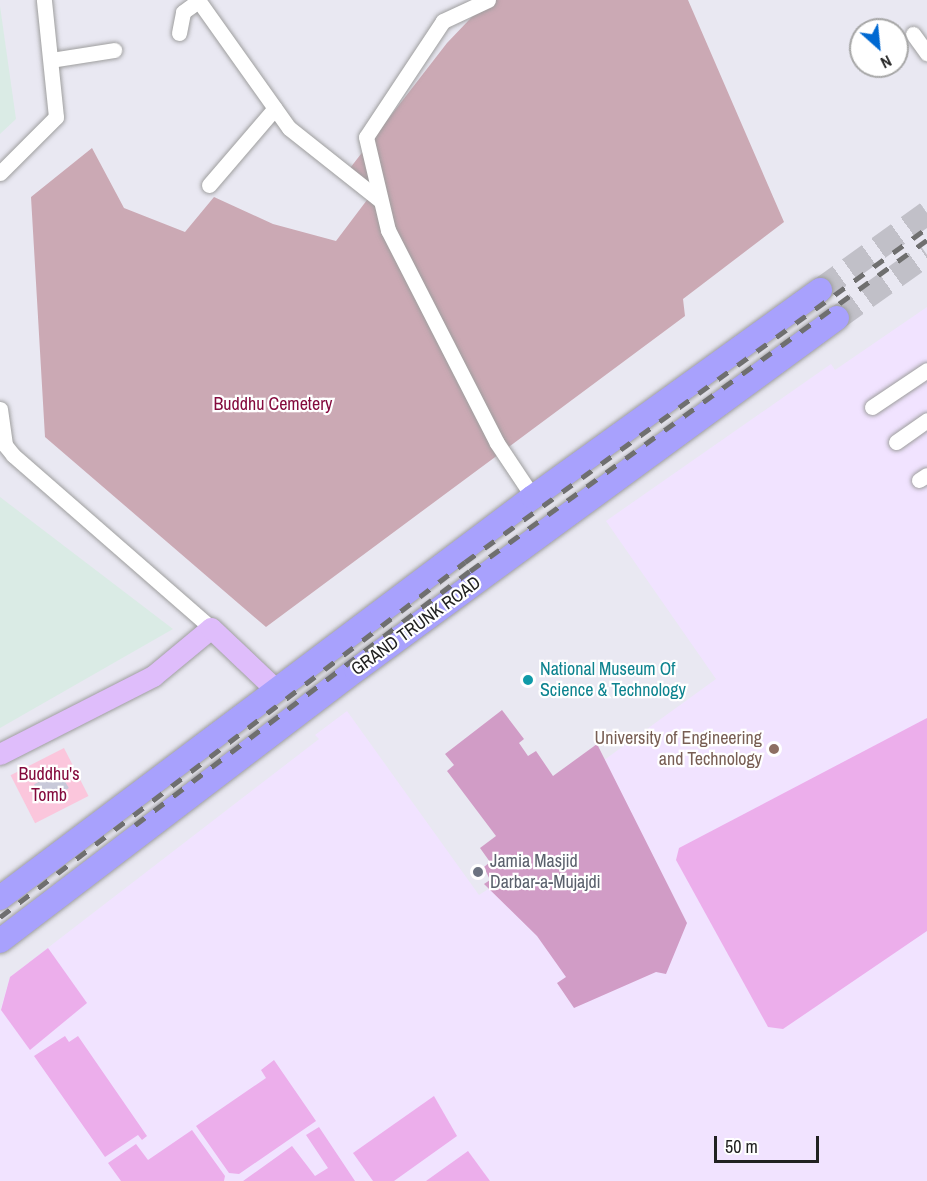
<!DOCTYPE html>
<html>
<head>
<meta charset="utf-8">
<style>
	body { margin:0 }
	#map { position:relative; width:927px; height:1181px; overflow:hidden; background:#e9e8f2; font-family:"Archivo Narrow",sans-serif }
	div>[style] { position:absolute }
	.industrial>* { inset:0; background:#daebe5 }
	.education>* { inset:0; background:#f1e3ff }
	.grass>* { inset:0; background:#ecaeeb }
	.forest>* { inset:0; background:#d19cc6 }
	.cemetery>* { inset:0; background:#cba9b4 }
	.park>* { inset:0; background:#fbc6dc; transform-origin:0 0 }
	.building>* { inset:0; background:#c8c9d9; transform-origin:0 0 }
	.primary-tunnel>* { height:24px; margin-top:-12px; transform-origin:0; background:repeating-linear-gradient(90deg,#c1c0c8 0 24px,transparent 0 36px) }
	.roads { filter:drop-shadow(0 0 2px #9e9e9e) drop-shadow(0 0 2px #9e9e9e) }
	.street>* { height:15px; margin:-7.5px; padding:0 7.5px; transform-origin:7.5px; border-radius:7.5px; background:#fff }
	.secondary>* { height:21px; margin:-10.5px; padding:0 10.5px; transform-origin:10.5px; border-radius:10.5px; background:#dfbdfb }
	.primary>* { height:24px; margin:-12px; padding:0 12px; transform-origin:12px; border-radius:12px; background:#a8a1fd }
	.rail>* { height:4.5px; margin-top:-2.25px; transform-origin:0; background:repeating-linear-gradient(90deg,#6f6f6f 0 12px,transparent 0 24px) }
	.dots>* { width:16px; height:16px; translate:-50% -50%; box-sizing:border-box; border:3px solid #fff; border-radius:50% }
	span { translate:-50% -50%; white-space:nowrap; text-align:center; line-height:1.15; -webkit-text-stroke:4.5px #fff; paint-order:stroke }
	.park-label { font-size:18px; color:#840a3d }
	.street-label { font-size:18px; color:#212121 }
	.culture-label { font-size:18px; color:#0d838f }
	.left { translate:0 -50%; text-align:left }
	.education-label { font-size:18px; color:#785e54 }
	.right { translate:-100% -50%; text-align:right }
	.worship-label { font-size:18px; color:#5b616d }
	.north { position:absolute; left:849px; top:18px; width:60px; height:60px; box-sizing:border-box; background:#fff; border:2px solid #a6a6a6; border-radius:50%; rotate:153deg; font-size:16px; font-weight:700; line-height:24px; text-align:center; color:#212121 }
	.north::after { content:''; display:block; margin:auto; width:21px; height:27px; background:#0069d2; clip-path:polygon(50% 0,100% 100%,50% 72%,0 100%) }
	.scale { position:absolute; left:714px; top:1136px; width:105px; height:27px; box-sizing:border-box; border:3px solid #212121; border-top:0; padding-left:8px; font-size:18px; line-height:21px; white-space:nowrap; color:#212121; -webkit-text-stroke:4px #fff; paint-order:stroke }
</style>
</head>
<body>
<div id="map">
	<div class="industrial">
		<div style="clip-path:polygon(0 6px,16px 119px,0 134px)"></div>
		<div style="clip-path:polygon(0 497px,173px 629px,0 728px)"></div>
	</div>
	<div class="education">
		<div style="clip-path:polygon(927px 307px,927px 1181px,0 1181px,0 1011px,10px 977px,319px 739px,315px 735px,347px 711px,479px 895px,496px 884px,502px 834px,716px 679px,606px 521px,831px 364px,835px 370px)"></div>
	</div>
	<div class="grass">
		<div style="clip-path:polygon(927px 718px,927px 931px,783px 1029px,768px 1027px,676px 860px,679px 848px)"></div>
		<div style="clip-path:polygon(48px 948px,87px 1003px,30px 1050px,1px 1010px,10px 977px)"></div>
		<div style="clip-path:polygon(65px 1036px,69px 1042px,78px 1036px,147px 1136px,142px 1140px,138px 1135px,105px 1157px,34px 1056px)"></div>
		<div style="clip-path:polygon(274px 1060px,316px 1121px,239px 1174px,229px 1173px,196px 1126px,266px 1078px,261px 1070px)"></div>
		<div style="clip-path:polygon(434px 1096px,457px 1136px,394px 1181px,373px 1181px,353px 1153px)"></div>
		<div style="clip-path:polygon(319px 1127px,355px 1181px,243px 1181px,292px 1146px,315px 1176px,328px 1168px,306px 1135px)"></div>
		<div style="clip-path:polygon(192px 1130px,225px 1176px,224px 1181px,121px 1181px,108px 1163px,136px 1144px,148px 1160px)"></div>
		<div style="clip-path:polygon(468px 1151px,490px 1181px,426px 1181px)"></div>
	</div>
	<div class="forest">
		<div style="clip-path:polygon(502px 710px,524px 739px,519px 743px,528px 756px,536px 751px,553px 776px,597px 744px,687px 923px,666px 974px,656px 972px,574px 1008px,557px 983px,566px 977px,537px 936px,484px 884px,490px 880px,484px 867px,490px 862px,480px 848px,496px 836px,447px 771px,454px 765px,445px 754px)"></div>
	</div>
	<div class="cemetery">
		<div style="clip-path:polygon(488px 0,688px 0,784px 222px,683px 299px,685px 316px,266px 627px,45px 437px,31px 197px,92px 148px,124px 208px,185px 232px,214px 197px,273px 224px,336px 241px,373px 192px,347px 172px,447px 43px)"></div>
	</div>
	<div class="park">
		<div style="left:64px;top:748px;width:54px;height:60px;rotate:63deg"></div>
	</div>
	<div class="building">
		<div style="left:58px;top:770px;width:21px;height:28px;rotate:59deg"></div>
	</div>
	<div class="primary-tunnel">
		<div style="left:820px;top:290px;width:132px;rotate:-35.7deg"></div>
		<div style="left:837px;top:318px;width:110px;rotate:-35.4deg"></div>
	</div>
	<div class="roads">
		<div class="street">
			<div style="left:198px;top:0;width:157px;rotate:54.6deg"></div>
			<div style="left:289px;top:128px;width:116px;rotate:38.4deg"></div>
			<div style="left:488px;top:0;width:50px;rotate:155deg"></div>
			<div style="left:443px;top:21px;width:139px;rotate:123.6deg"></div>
			<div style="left:366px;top:137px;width:96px;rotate:76.7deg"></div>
			<div style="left:388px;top:230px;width:239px;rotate:62.9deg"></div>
			<div style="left:497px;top:443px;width:65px;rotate:56.3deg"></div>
			<div style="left:179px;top:33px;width:21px;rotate:-79deg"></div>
			<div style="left:183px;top:12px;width:19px;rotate:-36deg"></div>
			<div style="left:913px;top:34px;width:24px;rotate:54deg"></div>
			<div style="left:51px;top:60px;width:64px;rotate:-9deg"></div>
			<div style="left:0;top:173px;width:79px;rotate:-45deg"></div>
			<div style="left:56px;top:117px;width:118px;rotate:-95.9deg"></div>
			<div style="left:209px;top:185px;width:101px;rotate:-49.4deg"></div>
			<div style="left:872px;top:407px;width:66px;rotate:-33.9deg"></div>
			<div style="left:0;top:409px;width:36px;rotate:82deg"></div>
			<div style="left:5px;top:445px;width:13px;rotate:51deg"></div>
			<div style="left:13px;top:455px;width:263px;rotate:41.1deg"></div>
			<div style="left:896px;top:442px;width:38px;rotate:-35deg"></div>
			<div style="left:919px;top:480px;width:9px;rotate:-32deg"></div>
		</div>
		<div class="secondary">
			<div style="left:0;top:754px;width:172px;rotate:-27deg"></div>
			<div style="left:153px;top:676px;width:75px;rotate:-39.6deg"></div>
			<div style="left:211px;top:628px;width:88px;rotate:43.6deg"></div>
		</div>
		<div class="primary">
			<div style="left:0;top:898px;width:667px;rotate:-36.96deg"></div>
			<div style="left:533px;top:497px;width:354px;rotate:-35.8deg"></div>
			<div style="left:0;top:941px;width:447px;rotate:-37.3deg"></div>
			<div style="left:356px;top:670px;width:596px;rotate:-36.2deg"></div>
		</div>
	</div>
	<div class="rail">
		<div style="left:135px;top:825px;width:420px;rotate:-37.2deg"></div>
		<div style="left:470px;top:571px;width:564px;rotate:-35.92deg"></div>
		<div style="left:0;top:917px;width:585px;rotate:-37.36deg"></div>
		<div style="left:465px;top:562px;width:570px;rotate:-35.86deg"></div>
	</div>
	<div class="dots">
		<div style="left:528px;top:680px;background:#0f9aa8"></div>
		<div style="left:774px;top:749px;background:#8d6e63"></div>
		<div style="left:478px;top:872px;background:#6b7280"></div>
	</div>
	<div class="park-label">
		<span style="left:273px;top:404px">Buddhu Cemetery</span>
		<span style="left:49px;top:785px">Buddhu's<br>Tomb</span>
	</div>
	<div class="street-label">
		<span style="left:416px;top:626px;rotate:-36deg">GRAND TRUNK ROAD</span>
	</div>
	<div class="culture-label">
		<span class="left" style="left:540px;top:680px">National Museum Of<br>Science &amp; Technology</span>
	</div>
	<div class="education-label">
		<span class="right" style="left:762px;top:749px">University of Engineering<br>and Technology</span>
	</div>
	<div class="worship-label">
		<span class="left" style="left:490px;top:872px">Jamia Masjid<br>Darbar-a-Mujajdi</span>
	</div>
	<div class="north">N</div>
	<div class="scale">50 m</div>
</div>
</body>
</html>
